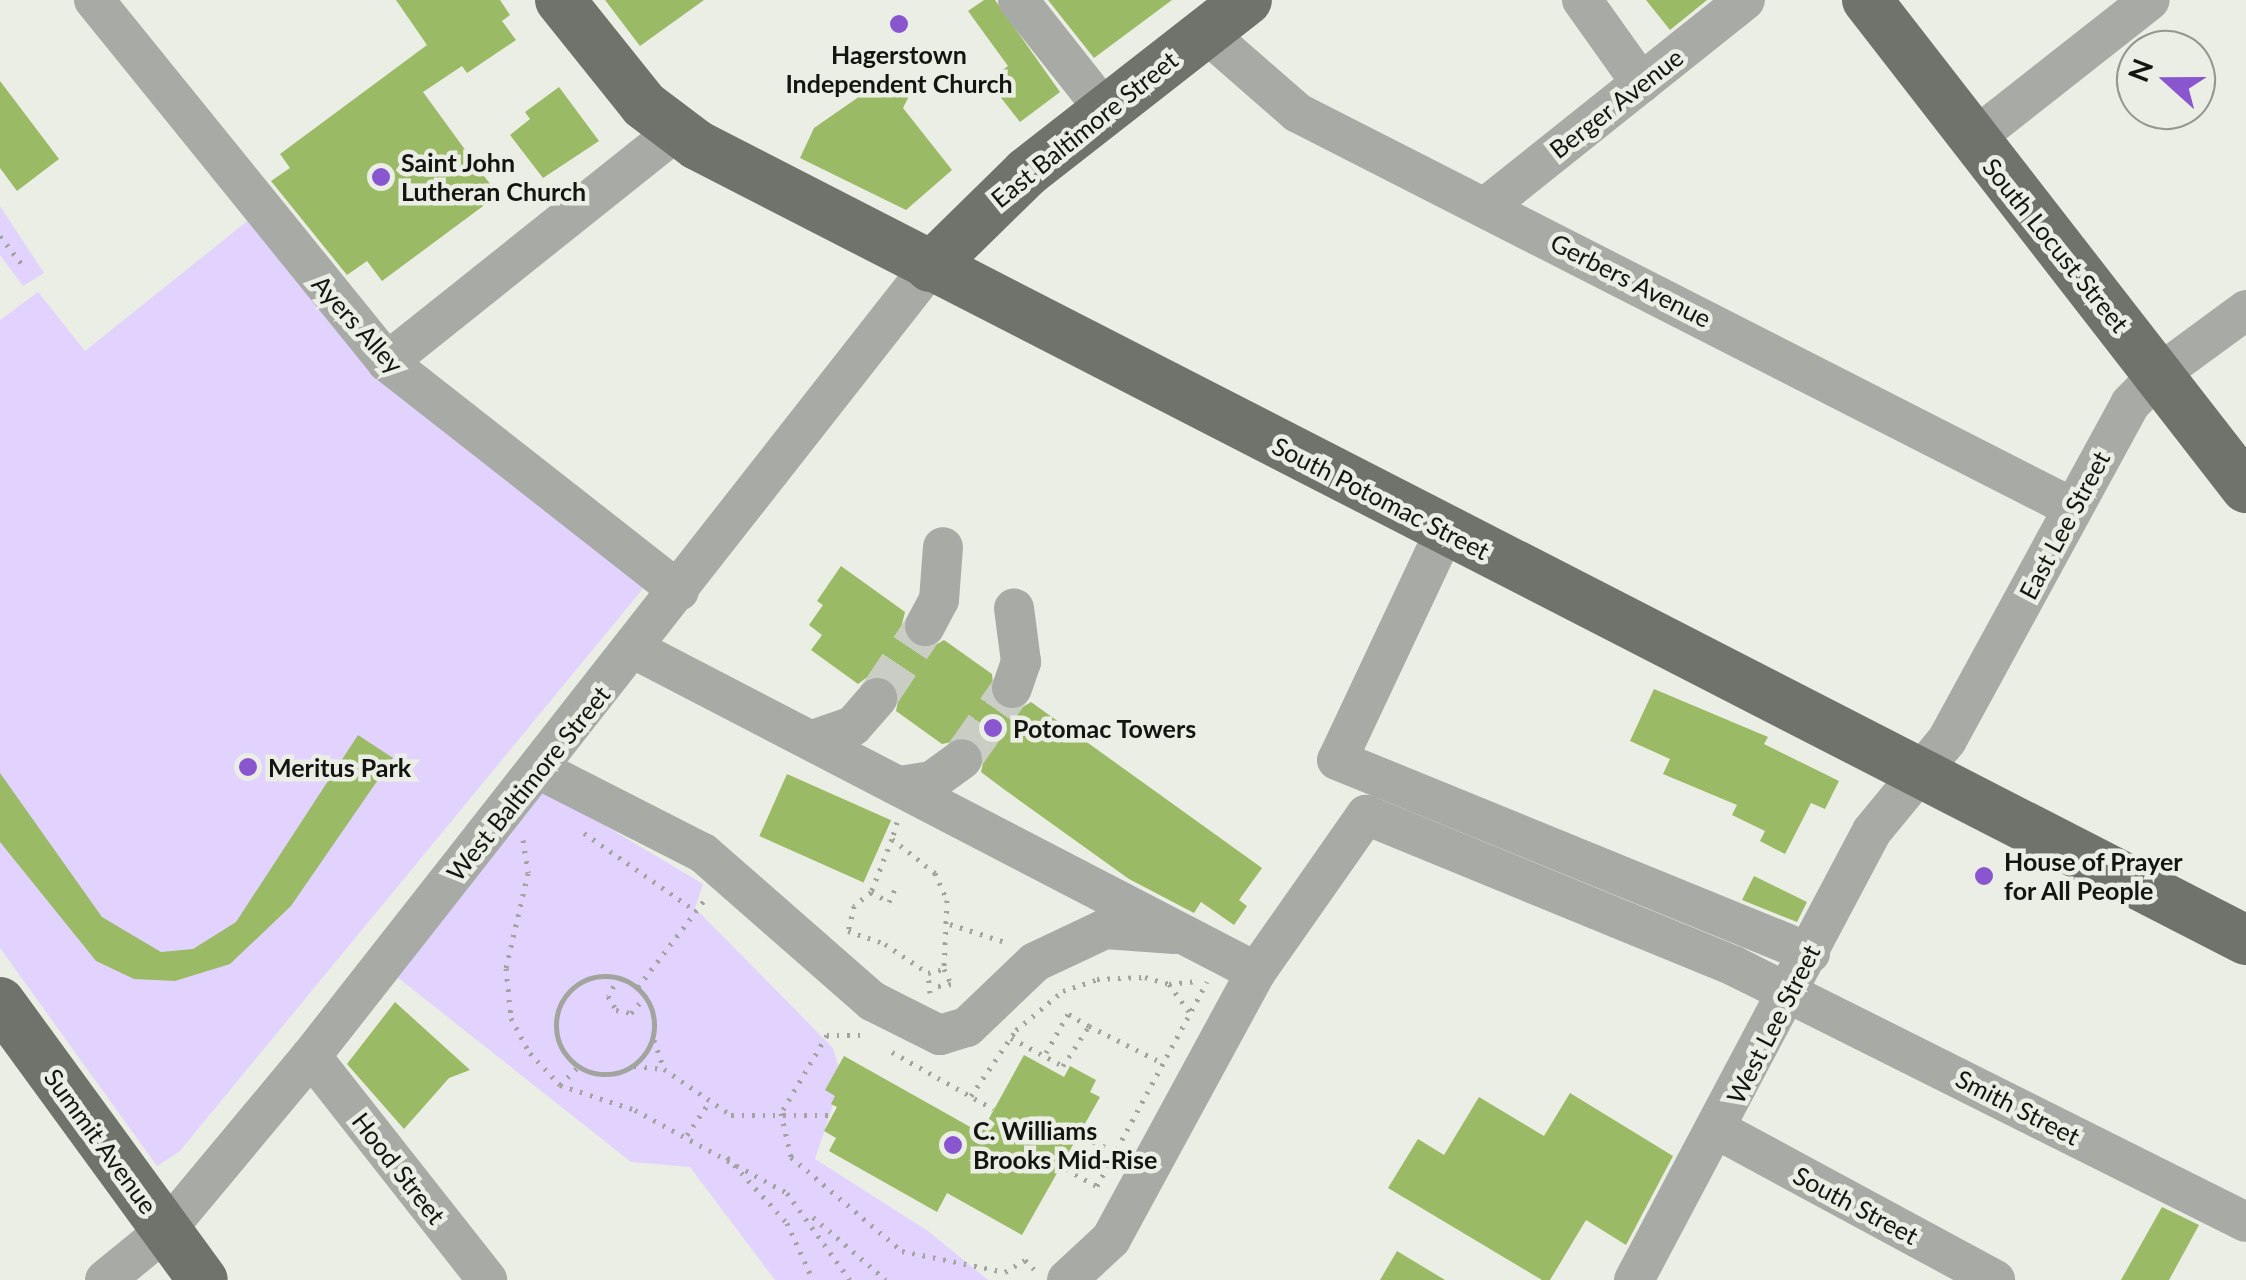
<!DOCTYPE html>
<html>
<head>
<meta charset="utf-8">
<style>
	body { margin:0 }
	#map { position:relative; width:2246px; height:1280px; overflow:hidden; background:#eaeee4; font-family:Lato,sans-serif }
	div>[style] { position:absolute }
	.green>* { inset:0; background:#e2d3fe }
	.building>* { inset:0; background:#9bba65; transform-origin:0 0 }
	.minor-tunnel>* { height:40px; margin-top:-20px; transform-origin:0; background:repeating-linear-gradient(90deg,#cacdc4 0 40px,transparent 0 60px) }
	.path>* { height:5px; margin-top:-2.5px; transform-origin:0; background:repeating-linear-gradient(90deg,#a1a59d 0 2.5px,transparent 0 10.5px) }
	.path>.ring { margin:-2.5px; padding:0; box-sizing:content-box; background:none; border:5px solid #a1a59d; border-radius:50% }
	.minor>* { height:40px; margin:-20px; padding:0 20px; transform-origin:20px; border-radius:20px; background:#a8aaa6 }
	.major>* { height:50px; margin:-25px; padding:0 25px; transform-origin:25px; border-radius:25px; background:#70736b }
	.dots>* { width:28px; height:28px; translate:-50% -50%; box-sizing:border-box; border:5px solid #eaeee4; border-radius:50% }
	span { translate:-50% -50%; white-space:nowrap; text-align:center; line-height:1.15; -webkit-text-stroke:9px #eaeee4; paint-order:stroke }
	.poi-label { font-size:25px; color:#131511; font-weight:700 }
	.left { translate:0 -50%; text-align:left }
	.street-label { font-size:25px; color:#131511 }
	.north { position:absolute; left:2116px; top:30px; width:100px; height:100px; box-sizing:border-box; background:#eaeee4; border:2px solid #949790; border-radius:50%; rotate:291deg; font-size:28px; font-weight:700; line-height:40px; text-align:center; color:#131511 }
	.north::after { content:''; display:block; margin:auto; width:35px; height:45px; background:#8a56cf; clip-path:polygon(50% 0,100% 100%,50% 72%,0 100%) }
</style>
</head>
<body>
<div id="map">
	<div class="green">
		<div style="clip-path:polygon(0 206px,44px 273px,23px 286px,0 255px)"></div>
		<div style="clip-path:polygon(250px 219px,646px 585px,179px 1152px,157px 1166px,0 948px,0 320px,38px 292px,85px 351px)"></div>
		<div style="clip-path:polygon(542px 788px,703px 884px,695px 908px,833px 1048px,842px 1078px,815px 1159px,928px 1231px,988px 1280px,775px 1280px,690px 1167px,631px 1162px,392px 973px)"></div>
	</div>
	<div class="building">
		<div style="clip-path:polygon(396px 0,500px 0,510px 15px,502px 21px,516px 40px,467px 73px,462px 66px,423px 92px,498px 195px,382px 281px,367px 261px,347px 275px,271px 181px,290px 168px,280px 154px,427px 45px)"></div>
		<div style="clip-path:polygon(605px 0,704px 0,640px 46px)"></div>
		<div style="clip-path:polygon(984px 0,995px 0,1060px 92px,1020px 122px,988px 81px,1008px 66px,968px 11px)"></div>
		<div style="clip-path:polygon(1048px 0,1172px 0,1094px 58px)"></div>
		<div style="clip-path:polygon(1646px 0,1707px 0,1670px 30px)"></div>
		<div style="clip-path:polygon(886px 78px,912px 90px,903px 108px,952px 170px,906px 210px,800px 158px,814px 128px)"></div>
		<div style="clip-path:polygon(0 81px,59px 159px,17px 191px,0 168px)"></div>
		<div style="clip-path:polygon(559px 87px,599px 141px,543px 178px,510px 135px,530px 119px,525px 112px)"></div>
		<div style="clip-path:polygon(841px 566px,905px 612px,901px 628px,913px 646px,927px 650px,944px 640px,992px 674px,995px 704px,1016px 711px,1031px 702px,1262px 868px,1239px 900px,1247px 906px,1234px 925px,1201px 902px,1194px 913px,1129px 879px,1005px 790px,981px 772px,985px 755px,972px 738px,942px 744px,896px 711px,900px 691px,892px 679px,870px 675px,858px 684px,811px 650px,822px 635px,809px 625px,823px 605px,817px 601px)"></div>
		<div style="clip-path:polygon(1654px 689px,1768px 737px,1764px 744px,1839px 781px,1825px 809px,1811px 803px,1785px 854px,1760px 841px,1765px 831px,1732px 815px,1737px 805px,1663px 774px,1670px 759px,1630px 741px)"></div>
		<div style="clip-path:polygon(358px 735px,393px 758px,291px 906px,230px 964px,175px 981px,134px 979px,96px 961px,0 842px,0 773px,102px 917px,161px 952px,193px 949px,236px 922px)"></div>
		<div style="left:787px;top:774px;width:114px;height:68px;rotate:24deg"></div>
		<div style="clip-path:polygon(1754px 876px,1807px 902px,1797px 922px,1742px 900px)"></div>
		<div style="clip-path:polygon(395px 1002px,470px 1070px,449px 1078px,404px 1129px,347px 1064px)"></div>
		<div style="clip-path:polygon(1024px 1055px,1064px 1077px,1070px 1066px,1096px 1080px,1090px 1092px,1100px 1097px,1022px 1235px,947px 1193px,937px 1212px,829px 1151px,836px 1138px,824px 1131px,837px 1107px,831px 1104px,835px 1096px,825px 1090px,844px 1056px,981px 1133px)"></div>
		<div style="clip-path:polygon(1570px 1093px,1673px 1156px,1626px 1245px,1586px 1220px,1550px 1280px,1542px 1280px,1388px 1188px,1418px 1139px,1444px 1155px,1479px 1097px,1544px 1136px)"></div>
		<div style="clip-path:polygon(2162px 1207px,2199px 1225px,2169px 1280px,2121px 1280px)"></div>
		<div style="clip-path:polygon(1397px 1251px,1445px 1280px,1380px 1280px)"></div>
	</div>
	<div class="minor-tunnel">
		<div style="left:877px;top:698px;width:87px;rotate:-56.3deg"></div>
		<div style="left:962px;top:759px;width:87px;rotate:-54.8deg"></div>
	</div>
	<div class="path">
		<div style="left:0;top:236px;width:39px;rotate:52deg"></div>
		<div style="left:897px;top:822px;width:18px;rotate:106deg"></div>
		<div style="left:892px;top:839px;width:55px;rotate:38.3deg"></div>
		<div style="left:935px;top:873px;width:30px;rotate:66deg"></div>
		<div style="left:947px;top:900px;width:69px;rotate:92.5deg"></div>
		<div style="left:584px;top:833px;width:136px;rotate:34.9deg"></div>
		<div style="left:892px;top:839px;width:57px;rotate:111.6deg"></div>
		<div style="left:871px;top:892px;width:21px;rotate:29deg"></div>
		<div style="left:889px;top:902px;width:14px;rotate:-65deg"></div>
		<div style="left:523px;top:840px;width:33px;rotate:81deg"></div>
		<div style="left:528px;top:873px;width:98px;rotate:103deg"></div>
		<div style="left:506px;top:968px;width:50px;rotate:84.3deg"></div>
		<div style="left:511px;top:1018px;width:40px;rotate:62deg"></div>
		<div style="left:530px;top:1053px;width:44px;rotate:46.8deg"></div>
		<div style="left:560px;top:1085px;width:79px;rotate:18.4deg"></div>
		<div style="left:635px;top:1110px;width:173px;rotate:28.6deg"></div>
		<div style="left:787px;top:1193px;width:107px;rotate:54.1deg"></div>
		<div style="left:871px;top:892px;width:22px;rotate:141deg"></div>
		<div style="left:854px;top:906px;width:26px;rotate:103deg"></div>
		<div style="left:848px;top:931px;width:39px;rotate:19deg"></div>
		<div style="left:885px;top:944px;width:52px;rotate:34deg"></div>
		<div style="left:950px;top:924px;width:61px;rotate:18.1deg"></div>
		<div class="ring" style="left:556px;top:976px;width:93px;height:93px"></div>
		<div style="left:619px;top:977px;width:22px;rotate:120deg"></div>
		<div style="left:608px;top:996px;width:16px;rotate:60deg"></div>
		<div style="left:616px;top:1010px;width:15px;rotate:11deg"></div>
		<div style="left:631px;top:1013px;width:21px;rotate:-49deg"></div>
		<div style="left:1169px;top:984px;width:31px;rotate:-6deg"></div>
		<div style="left:638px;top:987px;width:112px;rotate:-52.6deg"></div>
		<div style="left:930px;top:993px;width:20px;rotate:-96deg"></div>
		<div style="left:928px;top:973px;width:16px;rotate:-14deg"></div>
		<div style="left:944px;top:969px;width:17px;rotate:65deg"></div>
		<div style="left:951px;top:984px;width:18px;rotate:171deg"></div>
		<div style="left:1089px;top:1026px;width:83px;rotate:26.6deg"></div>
		<div style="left:860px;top:1035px;width:33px;rotate:180deg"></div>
		<div style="left:827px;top:1035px;width:91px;rotate:120.5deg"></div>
		<div style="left:781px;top:1113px;width:45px;rotate:77.2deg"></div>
		<div style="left:791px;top:1157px;width:145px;rotate:40.3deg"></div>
		<div style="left:902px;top:1251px;width:105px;rotate:11.5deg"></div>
		<div style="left:1005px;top:1272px;width:23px;rotate:-31deg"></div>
		<div style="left:1025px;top:1260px;width:14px;rotate:45deg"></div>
		<div style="left:1011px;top:1038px;width:59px;rotate:28.3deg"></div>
		<div style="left:1063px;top:1066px;width:48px;rotate:-57deg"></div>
		<div style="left:1089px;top:1026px;width:24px;rotate:-150deg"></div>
		<div style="left:1068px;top:1014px;width:48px;rotate:119.7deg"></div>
		<div style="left:654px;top:1040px;width:31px;rotate:71deg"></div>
		<div style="left:664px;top:1069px;width:81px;rotate:34.5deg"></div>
		<div style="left:731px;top:1115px;width:102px"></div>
		<div style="left:892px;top:1052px;width:116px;rotate:29.4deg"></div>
		<div style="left:634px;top:1066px;width:30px;rotate:6deg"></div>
		<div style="left:560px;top:1085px;width:25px;rotate:-45deg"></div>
		<div style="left:971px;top:1096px;width:80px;rotate:-55.7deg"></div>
		<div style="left:1016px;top:1030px;width:61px;rotate:-39.7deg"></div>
		<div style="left:1063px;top:991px;width:36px;rotate:-19deg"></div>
		<div style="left:1097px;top:979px;width:48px;rotate:-2.4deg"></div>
		<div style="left:1145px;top:977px;width:25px;rotate:16deg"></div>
		<div style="left:1169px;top:984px;width:36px;rotate:54deg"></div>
		<div style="left:687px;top:1135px;width:37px;rotate:-56deg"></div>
		<div style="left:1083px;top:1138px;width:35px;rotate:22deg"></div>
		<div style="left:727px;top:1157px;width:89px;rotate:47.7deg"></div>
		<div style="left:787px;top:1223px;width:63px;rotate:65.5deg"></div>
		<div style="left:1066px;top:1169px;width:35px;rotate:29deg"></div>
		<div style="left:1097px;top:1186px;width:232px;rotate:-61.7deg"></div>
		<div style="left:813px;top:1217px;width:96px;rotate:40.8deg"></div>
	</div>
	<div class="minor">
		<div style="left:94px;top:0;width:466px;rotate:51deg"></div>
		<div style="left:387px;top:362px;width:371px;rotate:38.1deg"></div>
		<div style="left:1018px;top:0;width:140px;rotate:51.7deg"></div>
		<div style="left:1582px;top:0;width:102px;rotate:54.6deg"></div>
		<div style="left:1205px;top:32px;width:123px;rotate:41.1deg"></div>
		<div style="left:1298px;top:113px;width:870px;rotate:27.01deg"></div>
		<div style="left:1972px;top:140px;width:226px;rotate:-38.2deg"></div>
		<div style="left:1487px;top:206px;width:330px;rotate:-38.6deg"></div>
		<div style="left:387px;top:362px;width:370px;rotate:-38.6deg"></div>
		<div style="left:1445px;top:531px;width:253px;rotate:115.2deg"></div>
		<div style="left:1337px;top:760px;width:511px;rotate:22.2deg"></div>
		<div style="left:925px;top:626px;width:30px;rotate:-62deg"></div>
		<div style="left:939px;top:600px;width:53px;rotate:-85.7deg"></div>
		<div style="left:634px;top:649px;width:701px;rotate:27.44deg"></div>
		<div style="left:1012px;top:688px;width:28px;rotate:-71deg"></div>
		<div style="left:1021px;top:662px;width:54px;rotate:-97.4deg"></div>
		<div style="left:813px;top:740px;width:42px;rotate:-19.3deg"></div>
		<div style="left:853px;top:726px;width:37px;rotate:-49deg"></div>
		<div style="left:538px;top:769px;width:185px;rotate:27deg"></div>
		<div style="left:703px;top:853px;width:225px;rotate:41.2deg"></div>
		<div style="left:872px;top:1001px;width:76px;rotate:26.6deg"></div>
		<div style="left:940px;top:1035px;width:28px;rotate:-17deg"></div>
		<div style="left:967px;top:1027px;width:94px;rotate:-43.7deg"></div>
		<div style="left:1035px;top:962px;width:77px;rotate:-25.2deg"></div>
		<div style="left:1105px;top:929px;width:70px;rotate:4.1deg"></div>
		<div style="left:900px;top:786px;width:32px;rotate:-9deg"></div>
		<div style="left:932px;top:781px;width:37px;rotate:-36deg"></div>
		<div style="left:311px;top:1056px;width:285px;rotate:51.8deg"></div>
		<div style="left:1718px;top:1130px;width:315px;rotate:28.4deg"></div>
		<div style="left:105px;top:1280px;width:79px;rotate:-39.3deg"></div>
		<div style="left:166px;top:1230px;width:226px;rotate:-50.2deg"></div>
		<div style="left:311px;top:1056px;width:1003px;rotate:-51.88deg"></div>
		<div style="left:1067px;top:1280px;width:60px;rotate:-43deg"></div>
		<div style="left:1111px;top:1239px;width:304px;rotate:-61.5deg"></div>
		<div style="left:1256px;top:972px;width:192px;rotate:-55deg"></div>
		<div style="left:1366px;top:815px;width:398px;rotate:22.3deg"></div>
		<div style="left:1734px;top:966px;width:572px;rotate:26.57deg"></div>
		<div style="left:1634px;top:1280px;width:508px;rotate:-62.07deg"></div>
		<div style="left:1872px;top:831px;width:118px;rotate:-50.5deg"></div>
		<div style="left:1947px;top:740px;width:383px;rotate:-61.4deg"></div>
		<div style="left:2130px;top:404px;width:42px;rotate:-46deg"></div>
		<div style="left:2159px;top:374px;width:108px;rotate:-36.3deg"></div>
	</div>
	<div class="major">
		<div style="left:560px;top:0;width:134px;rotate:51.3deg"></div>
		<div style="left:644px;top:105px;width:66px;rotate:37deg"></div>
		<div style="left:697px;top:145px;width:1741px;rotate:27.17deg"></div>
		<div style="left:1867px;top:0;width:618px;rotate:52.17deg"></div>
		<div style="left:930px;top:267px;width:136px;rotate:-44.4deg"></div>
		<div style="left:1027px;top:172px;width:279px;rotate:-38deg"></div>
		<div style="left:0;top:1002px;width:344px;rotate:53.9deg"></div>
	</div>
	<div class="dots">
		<div style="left:899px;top:24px;background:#8a56cf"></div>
		<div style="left:381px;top:177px;background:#8a56cf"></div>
		<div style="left:993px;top:728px;background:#8a56cf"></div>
		<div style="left:248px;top:767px;background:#8a56cf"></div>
		<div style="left:1984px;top:876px;background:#8a56cf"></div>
		<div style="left:953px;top:1145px;background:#8a56cf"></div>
	</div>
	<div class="poi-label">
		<span style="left:899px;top:69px">Hagerstown<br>Independent Church</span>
		<span class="left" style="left:401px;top:177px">Saint John<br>Lutheran Church</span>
		<span class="left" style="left:1013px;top:728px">Potomac Towers</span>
		<span class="left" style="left:268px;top:767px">Meritus Park</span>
		<span class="left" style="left:2004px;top:876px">House of Prayer<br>for All People</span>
		<span class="left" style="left:973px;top:1145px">C. Williams<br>Brooks Mid‐Rise</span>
	</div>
	<div class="street-label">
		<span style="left:1616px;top:103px;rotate:-38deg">Berger Avenue</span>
		<span style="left:1084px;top:129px;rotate:-39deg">East Baltimore Street</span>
		<span style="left:2056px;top:245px;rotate:51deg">South Locust Street</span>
		<span style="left:1631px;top:280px;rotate:27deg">Gerbers Avenue</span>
		<span style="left:358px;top:324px;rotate:48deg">Ayers Alley</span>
		<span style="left:1381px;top:498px;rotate:27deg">South Potomac Street</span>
		<span style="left:2064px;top:525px;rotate:-62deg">East Lee Street</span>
		<span style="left:528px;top:783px;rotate:-51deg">West Baltimore Street</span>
		<span style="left:1773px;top:1024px;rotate:-63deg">West Lee Street</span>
		<span style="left:2018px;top:1107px;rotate:27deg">Smith Street</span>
		<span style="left:101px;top:1141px;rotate:54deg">Summit Avenue</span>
		<span style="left:399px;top:1168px;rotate:52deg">Hood Street</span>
		<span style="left:1856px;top:1205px;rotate:28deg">South Street</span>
	</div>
	<div class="north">N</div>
</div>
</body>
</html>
